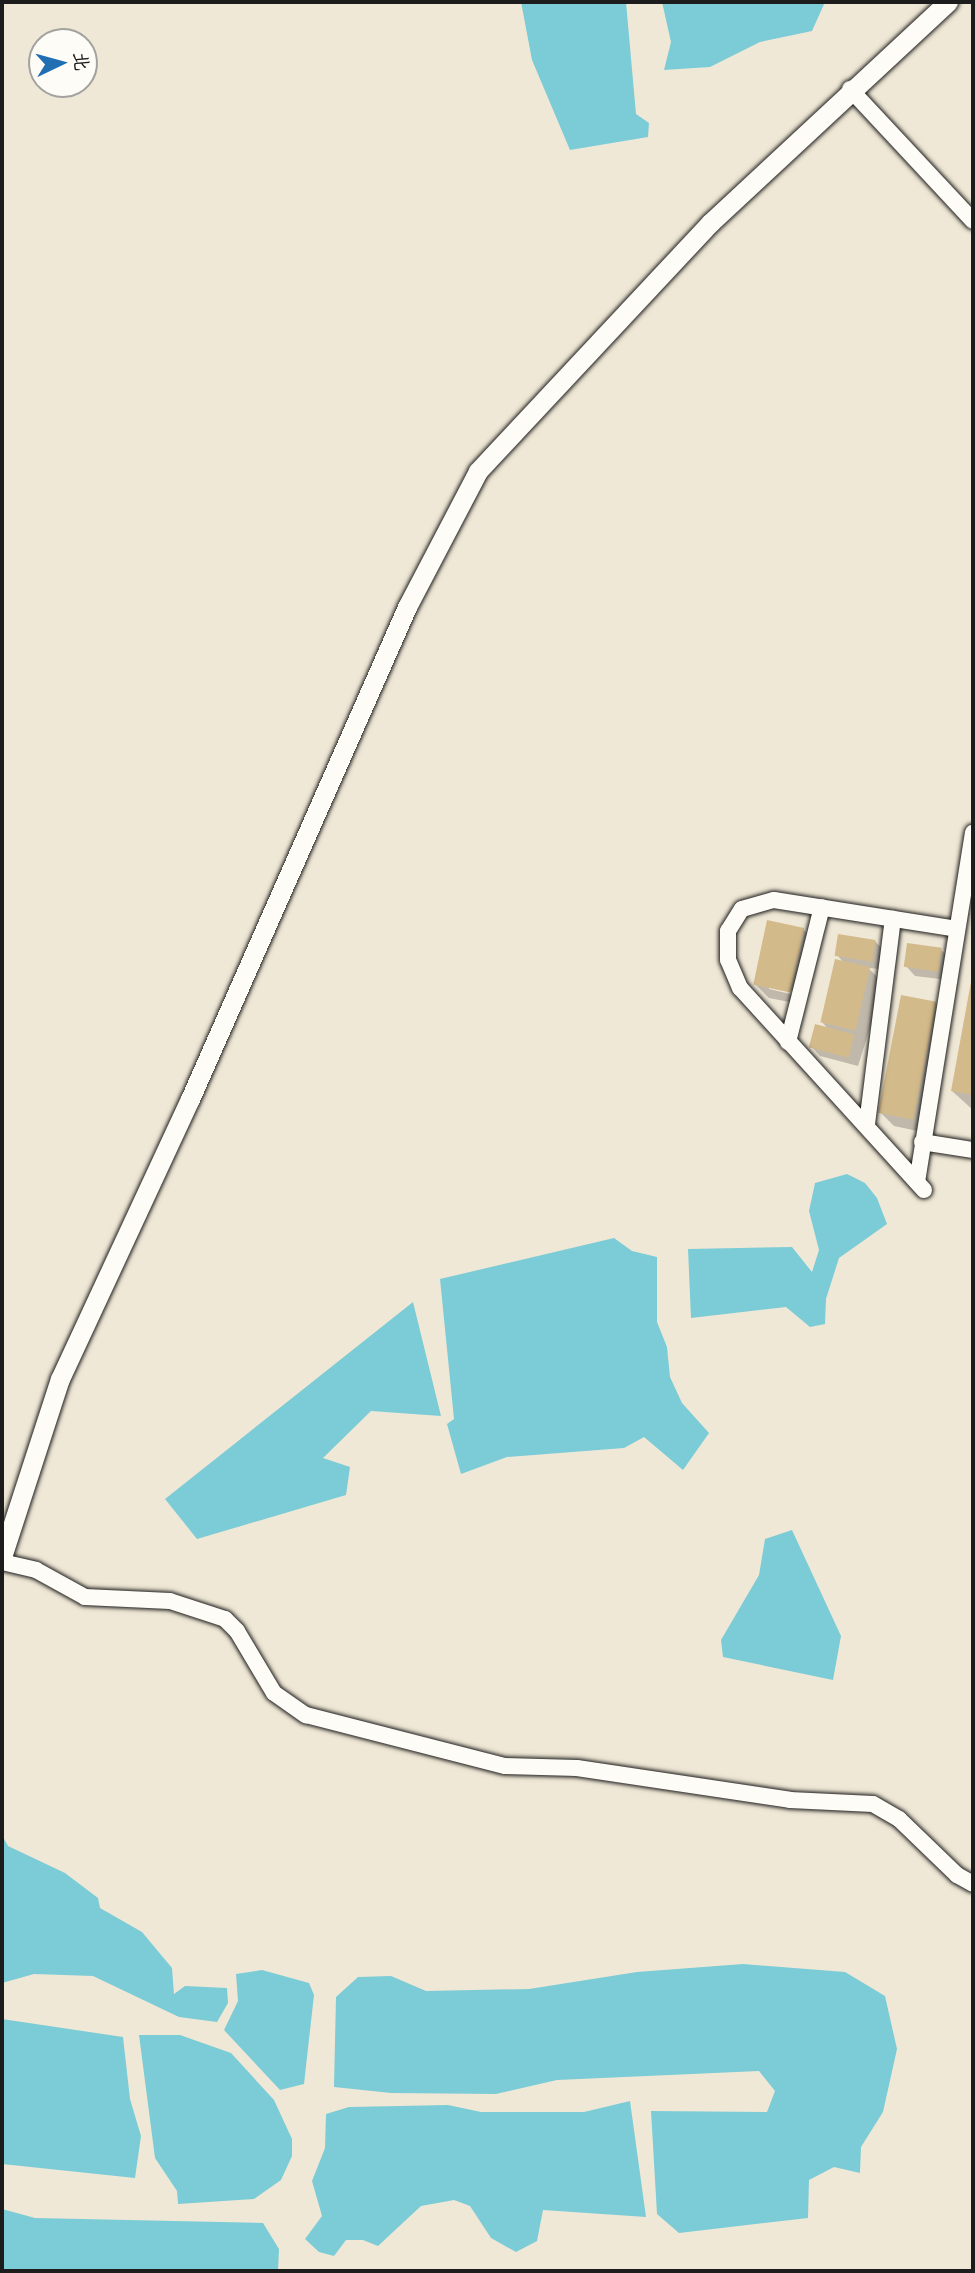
<!DOCTYPE html>
<html>
<head>
<meta charset="utf-8">
<style>
	body { margin:0 }
	#map { position:relative; width:975px; height:2273px; overflow:hidden; background:#f0e8d6; font-family:Delius,"LXGW WenKai TC",sans-serif }
	div>[style] { position:absolute }
	.water>* { inset:0; background:#7bccd6 }
	.shadow>* { inset:0; background:#0003 }
	.building>* { inset:0; background:#d3ba8a; transform-origin:0 0 }
	.roads { filter:drop-shadow(0 0 2px #1c1c1c) drop-shadow(0 0 2px #1c1c1c) }
	.minor>* { height:16px; margin:-8px; padding:0 8px; transform-origin:8px; border-radius:8px; background:#fdfcf7 }
	.tertiary>* { height:19px; margin:-9.5px; padding:0 9.5px; transform-origin:9.5px; border-radius:9.5px; background:#fdfcf7 }
	span { translate:-50% -50%; white-space:nowrap; text-align:center; line-height:1.15; -webkit-text-stroke:7px #fdfcf7; paint-order:stroke }
	.frame { position:absolute; inset:0; border:4px solid #1c1c1c; pointer-events:none }
	.north { position:absolute; left:28px; top:28px; width:70px; height:70px; box-sizing:border-box; background:#fdfcf7; border:2px solid #a3a29f; border-radius:50%; rotate:85deg; font-size:19px; font-weight:700; line-height:28px; text-align:center; color:#1c1c1c }
	.north::after { content:''; display:block; margin:auto; width:24px; height:32px; background:#1f6fb2; clip-path:polygon(50% 0,100% 100%,50% 72%,0 100%) }
</style>
</head>
<body>
<div id="map">
	<div class="water">
		<div style="clip-path:polygon(521px 2px,626px 2px,636px 114px,649px 123px,648px 137px,570px 150px,532px 60px)"></div>
		<div style="clip-path:polygon(662px 2px,825px 2px,812px 31px,760px 42px,710px 67px,664px 70px,671px 42px)"></div>
		<div style="clip-path:polygon(847px 1174px,865px 1183px,877px 1198px,887px 1224px,839px 1258px,826px 1299px,825px 1324px,810px 1327px,786px 1307px,691px 1318px,688px 1249px,792px 1247px,812px 1272px,819px 1250px,809px 1211px,815px 1183px)"></div>
		<div style="clip-path:polygon(614px 1238px,632px 1251px,657px 1257px,657px 1322px,667px 1347px,670px 1377px,682px 1403px,709px 1433px,683px 1470px,644px 1437px,624px 1448px,507px 1457px,461px 1474px,447px 1424px,454px 1419px,440px 1279px)"></div>
		<div style="clip-path:polygon(413px 1302px,441px 1416px,371px 1411px,323px 1458px,350px 1467px,346px 1495px,197px 1539px,165px 1499px)"></div>
		<div style="clip-path:polygon(792px 1530px,841px 1636px,833px 1680px,723px 1657px,721px 1640px,759px 1575px,765px 1539px)"></div>
		<div style="clip-path:polygon(2px 1835px,8px 1846px,65px 1873px,98px 1898px,100px 1908px,142px 1932px,172px 1968px,174px 1994px,185px 1986px,227px 1988px,228px 2003px,217px 2022px,179px 2017px,93px 1976px,34px 1974px,2px 1983px)"></div>
		<div style="clip-path:polygon(743px 1964px,845px 1972px,885px 1996px,897px 2049px,883px 2112px,861px 2147px,860px 2173px,834px 2167px,809px 2180px,808px 2218px,679px 2233px,657px 2214px,651px 2111px,767px 2112px,775px 2091px,759px 2071px,557px 2080px,496px 2094px,391px 2093px,334px 2087px,336px 1997px,358px 1977px,391px 1976px,426px 1991px,529px 1989px,637px 1972px)"></div>
		<div style="clip-path:polygon(262px 1970px,309px 1983px,314px 1995px,304px 2084px,280px 2090px,224px 2030px,238px 2001px,236px 1974px)"></div>
		<div style="clip-path:polygon(2px 2019px,123px 2037px,130px 2099px,141px 2136px,135px 2178px,2px 2164px)"></div>
		<div style="clip-path:polygon(139px 2035px,180px 2035px,231px 2053px,274px 2100px,292px 2139px,292px 2156px,281px 2180px,254px 2199px,178px 2204px,177px 2191px,155px 2158px)"></div>
		<div style="clip-path:polygon(630px 2101px,646px 2217px,543px 2210px,537px 2241px,516px 2252px,491px 2238px,470px 2206px,454px 2200px,421px 2206px,378px 2246px,363px 2240px,346px 2240px,334px 2256px,319px 2252px,305px 2239px,322px 2216px,312px 2181px,325px 2148px,326px 2114px,349px 2107px,448px 2105px,481px 2112px,584px 2112px)"></div>
		<div style="clip-path:polygon(2px 2209px,35px 2218px,263px 2223px,279px 2249px,278px 2271px,2px 2271px)"></div>
	</div>
	<div class="shadow">
		<div style="clip-path:polygon(evenodd,803px 929px,817px 944px,805px 1005px,769px 998px,755px 984px,803px 929px,769px 986px,800px 992px,799px 996px,769px 989px,769px 986px)"></div>
		<div style="clip-path:polygon(875px 941px,884px 951px,882px 969px,868px 968px,884px 983px,858px 1066px,820px 1056px,811px 1046px,829px 1030px,822px 1022px,844px 963px,837px 955px)"></div>
		<div style="clip-path:polygon(941px 950px,951px 959px,948px 980px,915px 976px,906px 966px)"></div>
		<div style="clip-path:polygon(973px 973px,973px 1110px,952px 1091px)"></div>
		<div style="clip-path:polygon(935px 1003px,949px 1017px,927px 1133px,894px 1126px,880px 1112px)"></div>
	</div>
	<div class="building">
		<div style="left:767px;top:920px;width:38px;height:66px;rotate:12deg"></div>
		<div style="left:838px;top:934px;width:38px;height:22px;rotate:9deg"></div>
		<div style="left:907px;top:943px;width:35px;height:24px;rotate:8deg"></div>
		<div style="left:835px;top:959px;width:36px;height:65px;rotate:13deg"></div>
		<div style="clip-path:polygon(973px 971px,973px 1095px,951px 1091px)"></div>
		<div style="left:901px;top:995px;width:36px;height:120px;rotate:11deg"></div>
		<div style="left:815px;top:1024px;width:41px;height:24px;rotate:15deg"></div>
	</div>
	<div class="roads">
		<div class="minor">
			<div style="left:850px;top:89px;width:180px;rotate:47deg"></div>
			<div style="left:788px;top:1042px;width:139px;rotate:-75.9deg"></div>
			<div style="left:867px;top:1124px;width:207px;rotate:-82.8deg"></div>
			<div style="left:922px;top:1142px;width:52px;rotate:8.9deg"></div>
			<div style="left:917px;top:1182px;width:354px;rotate:-80.9deg"></div>
			<div style="left:924px;top:1190px;width:273px;rotate:-132.3deg"></div>
			<div style="left:740px;top:988px;width:30px;rotate:-113deg"></div>
			<div style="left:728px;top:960px;width:29px;rotate:-90deg"></div>
			<div style="left:728px;top:931px;width:26px;rotate:-58deg"></div>
			<div style="left:742px;top:909px;width:33px;rotate:-16deg"></div>
			<div style="left:774px;top:900px;width:185px;rotate:9deg"></div>
			<div style="left:2px;top:1562px;width:35px;rotate:13deg"></div>
			<div style="left:36px;top:1570px;width:56px;rotate:28.9deg"></div>
			<div style="left:85px;top:1597px;width:85px;rotate:2.7deg"></div>
			<div style="left:170px;top:1601px;width:58px;rotate:18.1deg"></div>
			<div style="left:225px;top:1619px;width:17px;rotate:45deg"></div>
			<div style="left:237px;top:1631px;width:72px;rotate:59.2deg"></div>
			<div style="left:274px;top:1693px;width:39px;rotate:35deg"></div>
			<div style="left:306px;top:1715px;width:205px;rotate:14.4deg"></div>
			<div style="left:505px;top:1766px;width:72px;rotate:1.6deg"></div>
			<div style="left:577px;top:1768px;width:215px;rotate:8.5deg"></div>
			<div style="left:790px;top:1800px;width:83px;rotate:2.8deg"></div>
			<div style="left:873px;top:1804px;width:30px;rotate:30deg"></div>
			<div style="left:899px;top:1819px;width:81px;rotate:44deg"></div>
			<div style="left:957px;top:1875px;width:18px;rotate:29deg"></div>
		</div>
		<div class="tertiary">
			<div style="left:2px;top:1557px;width:187px;rotate:-72deg"></div>
			<div style="left:60px;top:1379px;width:309px;rotate:-65.1deg"></div>
			<div style="left:190px;top:1099px;width:538px;rotate:-66.2deg"></div>
			<div style="left:407px;top:607px;width:153px;rotate:-62.4deg"></div>
			<div style="left:478px;top:471px;width:340px;rotate:-46.9deg"></div>
			<div style="left:710px;top:223px;width:325px;rotate:-42.9deg"></div>
		</div>
	</div>
	<div class="frame"></div>
	<div class="north">北</div>
</div>
</body>
</html>
